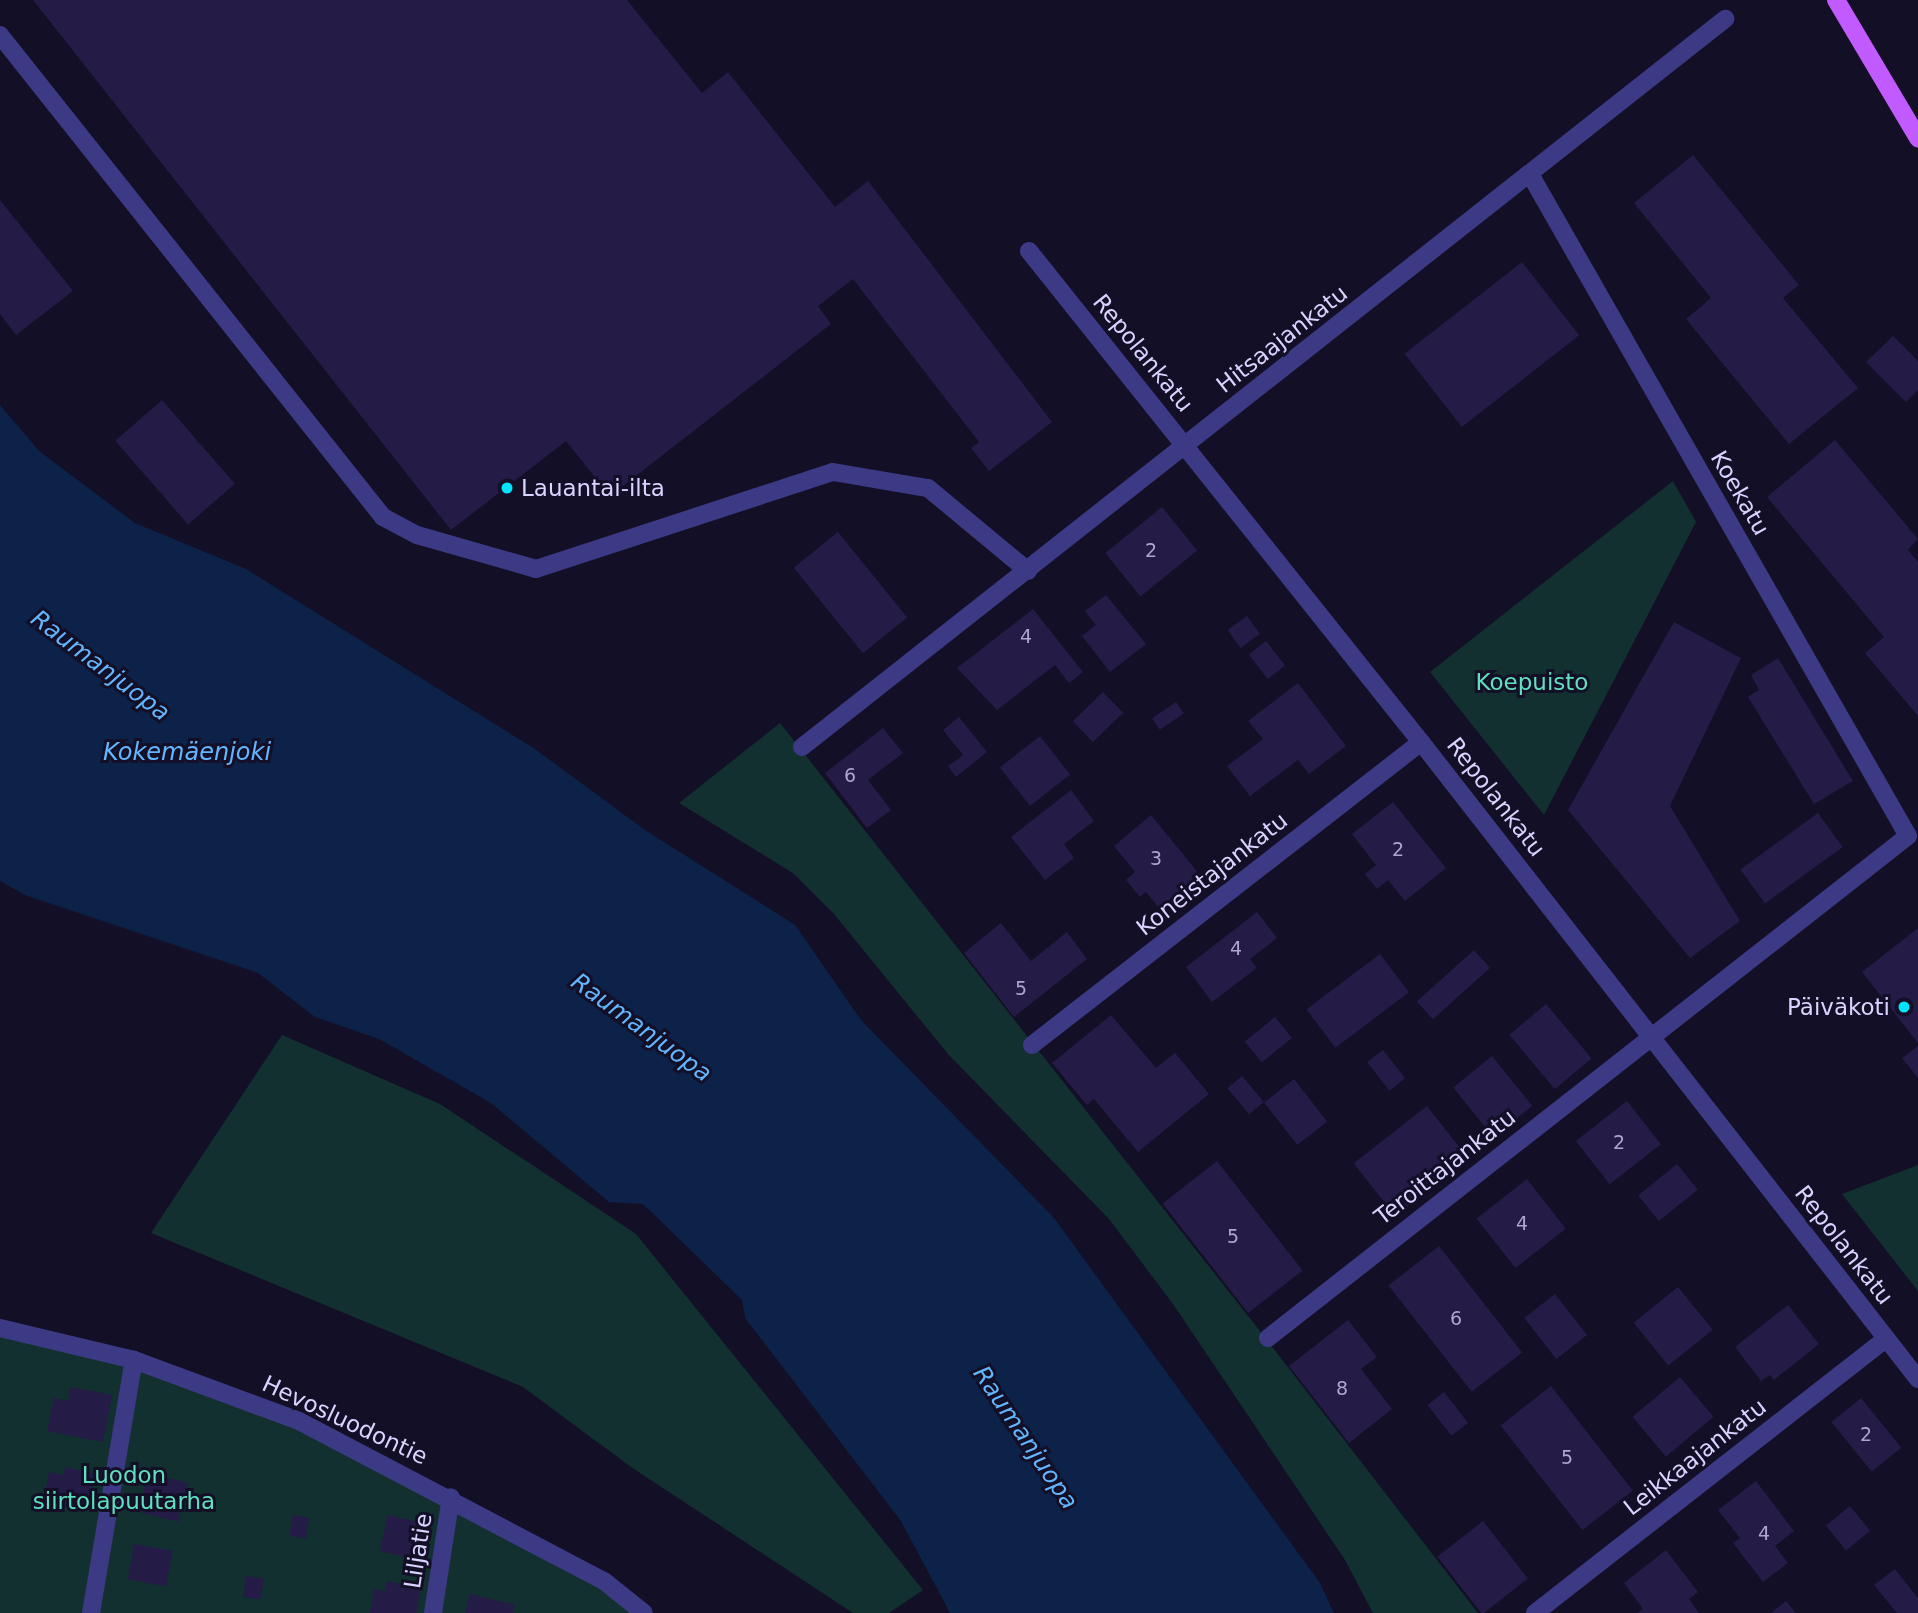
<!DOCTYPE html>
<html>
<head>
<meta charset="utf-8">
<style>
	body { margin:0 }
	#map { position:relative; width:1918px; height:1613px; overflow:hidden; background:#130f26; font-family:"DejaVu Sans",sans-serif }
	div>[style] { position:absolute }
	.green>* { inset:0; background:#12302f }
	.water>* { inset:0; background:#0c2248 }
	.building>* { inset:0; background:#241b47; transform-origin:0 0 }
	.minor>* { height:18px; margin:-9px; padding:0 9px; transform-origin:9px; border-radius:9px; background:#3d3a85 }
	.major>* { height:18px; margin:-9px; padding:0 9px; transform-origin:9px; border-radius:9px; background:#c25bff }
	.dots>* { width:19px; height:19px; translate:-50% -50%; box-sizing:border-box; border:4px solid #130f26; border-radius:50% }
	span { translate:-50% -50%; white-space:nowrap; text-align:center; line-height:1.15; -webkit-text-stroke:6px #130f26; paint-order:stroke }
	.number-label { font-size:19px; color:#aca6d1 }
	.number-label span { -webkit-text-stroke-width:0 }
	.street-label { font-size:23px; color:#d9d4ff }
	.poi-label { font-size:23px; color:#d9d4ff }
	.left { translate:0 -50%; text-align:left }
	.right { translate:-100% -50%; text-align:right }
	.park-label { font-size:23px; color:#5fe0c0 }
	.water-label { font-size:24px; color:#62b6ff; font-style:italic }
</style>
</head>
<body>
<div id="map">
	<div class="green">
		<div style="clip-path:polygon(1673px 481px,1696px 522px,1544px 815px,1430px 672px)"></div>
		<div style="clip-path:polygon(780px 723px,1256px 1326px,1478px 1613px,1373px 1613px,1345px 1560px,1173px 1304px,1109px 1219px,948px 1054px,834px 914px,793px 873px,679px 803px)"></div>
		<div style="clip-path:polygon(282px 1035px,440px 1104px,636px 1234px,923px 1590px,889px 1613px,853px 1613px,631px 1467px,523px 1387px,151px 1233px)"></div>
		<div style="clip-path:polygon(1918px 1165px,1918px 1291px,1842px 1194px)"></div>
		<div style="clip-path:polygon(0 1328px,134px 1360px,299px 1421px,644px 1613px,0 1613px)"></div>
	</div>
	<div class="water">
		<div style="clip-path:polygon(0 405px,39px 451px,135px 523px,246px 569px,535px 749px,645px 830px,795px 925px,861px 1020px,1054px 1218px,1320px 1583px,1334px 1613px,950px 1613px,901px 1521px,745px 1318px,742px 1300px,643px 1204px,609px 1202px,491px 1103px,379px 1039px,315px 1017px,258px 973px,25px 895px,0 881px)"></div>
	</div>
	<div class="building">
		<div style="clip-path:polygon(33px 0,627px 0,702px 93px,728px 72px,835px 207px,868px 181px,1052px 422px,989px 471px,971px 448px,979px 442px,853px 279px,818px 306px,831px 324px,610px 496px,566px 441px,451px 530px)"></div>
		<div style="clip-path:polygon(1693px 155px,1799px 285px,1783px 298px,1858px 388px,1789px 444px,1686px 319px,1711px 298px,1634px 203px)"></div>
		<div style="clip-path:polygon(0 200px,73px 291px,16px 335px,0 314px)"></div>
		<div style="left:1522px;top:262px;width:93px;height:149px;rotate:52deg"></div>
		<div style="clip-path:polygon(1893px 336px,1918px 361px,1918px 390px,1906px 402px,1866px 362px)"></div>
		<div style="left:162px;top:400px;width:111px;height:62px;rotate:49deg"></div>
		<div style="clip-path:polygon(1835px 440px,1918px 539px,1908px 550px,1918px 562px,1918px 716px,1865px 653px,1884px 637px,1767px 497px)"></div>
		<div style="left:1162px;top:507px;width:56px;height:73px;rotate:51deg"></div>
		<div style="left:838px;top:532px;width:110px;height:57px;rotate:51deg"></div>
		<div style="clip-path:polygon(1106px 595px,1146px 644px,1110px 672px,1082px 636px,1096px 625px,1085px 611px)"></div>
		<div style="clip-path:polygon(1033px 609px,1083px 672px,1069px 683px,1055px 665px,997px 710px,957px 668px)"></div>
		<div style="left:1247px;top:616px;width:22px;height:24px;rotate:54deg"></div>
		<div style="clip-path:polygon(1674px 622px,1741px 658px,1670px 806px,1740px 921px,1690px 958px,1568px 810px)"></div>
		<div style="left:1266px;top:641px;width:31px;height:22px;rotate:52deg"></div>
		<div style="clip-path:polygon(1778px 658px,1853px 781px,1814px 804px,1748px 697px,1759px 690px,1751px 675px)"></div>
		<div style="clip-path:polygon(1298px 683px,1346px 746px,1309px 774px,1298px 760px,1250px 796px,1227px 766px,1263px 739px,1248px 721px)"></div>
		<div style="left:1103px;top:692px;width:29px;height:42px;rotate:46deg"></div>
		<div style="left:1176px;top:702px;width:14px;height:29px;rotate:56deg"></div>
		<div style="clip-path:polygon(959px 717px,987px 752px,956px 777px,948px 766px,963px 755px,943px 730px)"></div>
		<div style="clip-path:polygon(883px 728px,903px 753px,868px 780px,891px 810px,867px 828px,825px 773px)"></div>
		<div style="left:1040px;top:736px;width:49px;height:51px;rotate:52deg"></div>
		<div style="clip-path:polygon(1071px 790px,1094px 821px,1064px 844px,1074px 858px,1045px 880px,1011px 837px)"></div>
		<div style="clip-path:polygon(1393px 802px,1446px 868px,1405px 901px,1388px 880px,1377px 889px,1365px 874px,1376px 865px,1352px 834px)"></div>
		<div style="left:1818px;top:813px;width:42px;height:96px;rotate:54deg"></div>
		<div style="clip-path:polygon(1151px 815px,1200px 875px,1159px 908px,1146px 892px,1140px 897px,1126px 880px,1135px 872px,1114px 846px)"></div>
		<div style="clip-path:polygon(1257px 912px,1277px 938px,1250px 959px,1257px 968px,1212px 1002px,1186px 967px)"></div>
		<div style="clip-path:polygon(1001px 923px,1031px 961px,1067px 932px,1087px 959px,1014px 1017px,964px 953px)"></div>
		<div style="clip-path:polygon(1918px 928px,1918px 1043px,1862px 972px)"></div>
		<div style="left:1474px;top:950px;width:24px;height:77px;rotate:48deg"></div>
		<div style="left:1380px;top:954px;width:48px;height:92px;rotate:53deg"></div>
		<div style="left:1546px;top:1004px;width:71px;height:48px;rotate:50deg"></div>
		<div style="clip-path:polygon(1111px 1015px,1156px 1068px,1175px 1053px,1209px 1094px,1138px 1152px,1094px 1099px,1087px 1105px,1052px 1063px)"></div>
		<div style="left:1275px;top:1017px;width:27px;height:39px;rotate:51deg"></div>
		<div style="clip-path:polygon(1918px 1046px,1918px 1078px,1902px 1058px)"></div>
		<div style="left:1383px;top:1050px;width:36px;height:20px;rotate:52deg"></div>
		<div style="left:1492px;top:1056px;width:64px;height:50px;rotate:51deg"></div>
		<div style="left:1242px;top:1076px;width:34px;height:19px;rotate:50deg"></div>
		<div style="left:1294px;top:1079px;width:54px;height:38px;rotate:52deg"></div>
		<div style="left:1627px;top:1101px;width:55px;height:65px;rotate:52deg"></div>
		<div style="left:1427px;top:1106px;width:67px;height:93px;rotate:52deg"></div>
		<div style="left:1217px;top:1161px;width:139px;height:69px;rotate:52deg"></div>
		<div style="left:1677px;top:1164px;width:33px;height:50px;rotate:51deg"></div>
		<div style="left:1527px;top:1179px;width:63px;height:64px;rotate:52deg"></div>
		<div style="left:1439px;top:1246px;width:135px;height:64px;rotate:52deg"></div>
		<div style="left:1678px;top:1287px;width:55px;height:57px;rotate:51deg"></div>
		<div style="left:1555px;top:1294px;width:52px;height:39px;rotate:52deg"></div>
		<div style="clip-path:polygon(1788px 1305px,1819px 1344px,1774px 1380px,1770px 1375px,1761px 1381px,1735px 1347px)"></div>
		<div style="clip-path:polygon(1348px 1320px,1377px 1357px,1361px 1369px,1392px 1409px,1349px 1443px,1289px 1366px)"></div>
		<div style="left:1680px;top:1377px;width:52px;height:62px;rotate:50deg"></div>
		<div style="left:1551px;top:1386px;width:133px;height:64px;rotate:52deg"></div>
		<div style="clip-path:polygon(71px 1387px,112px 1395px,103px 1442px,47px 1431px,54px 1398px,68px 1401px)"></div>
		<div style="left:1444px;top:1392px;width:39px;height:21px;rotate:52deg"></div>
		<div style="left:1861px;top:1398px;width:64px;height:38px;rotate:51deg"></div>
		<div style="clip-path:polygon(65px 1467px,94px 1473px,87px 1511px,43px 1503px,49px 1472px,64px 1475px)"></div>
		<div style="left:148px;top:1473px;width:41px;height:40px;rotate:14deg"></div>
		<div style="clip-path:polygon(1756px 1481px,1794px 1531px,1775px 1546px,1788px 1563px,1763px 1582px,1733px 1543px,1740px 1538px,1718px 1510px)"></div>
		<div style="left:1850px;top:1506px;width:32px;height:31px;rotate:51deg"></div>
		<div style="left:293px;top:1515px;width:17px;height:21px;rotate:10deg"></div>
		<div style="left:388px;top:1515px;width:40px;height:37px;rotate:13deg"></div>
		<div style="left:1483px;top:1521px;width:73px;height:58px;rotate:52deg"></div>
		<div style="left:134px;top:1544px;width:39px;height:36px;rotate:10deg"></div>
		<div style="clip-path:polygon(1666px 1550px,1698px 1592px,1689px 1599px,1699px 1613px,1637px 1613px,1643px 1609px,1624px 1583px)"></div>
		<div style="clip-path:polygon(1895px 1569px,1918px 1598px,1918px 1613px,1897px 1613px,1874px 1585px)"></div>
		<div style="left:246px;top:1576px;width:18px;height:21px;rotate:9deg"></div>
		<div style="clip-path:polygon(387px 1581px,421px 1587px,416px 1613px,370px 1613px,374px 1589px,385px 1591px)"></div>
		<div style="clip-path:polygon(470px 1594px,515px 1605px,513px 1613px,465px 1613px)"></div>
		<div style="clip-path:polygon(1786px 1601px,1796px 1613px,1771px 1613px)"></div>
	</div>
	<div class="minor">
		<div style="left:0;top:35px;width:616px;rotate:51.53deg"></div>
		<div style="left:383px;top:517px;width:38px;rotate:28deg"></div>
		<div style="left:417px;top:535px;width:124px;rotate:15.9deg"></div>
		<div style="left:536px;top:569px;width:312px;rotate:-18.1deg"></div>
		<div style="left:833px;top:472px;width:96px;rotate:9.6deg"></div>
		<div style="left:928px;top:488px;width:130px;rotate:39.7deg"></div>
		<div style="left:1029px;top:251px;width:628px;rotate:51.4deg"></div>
		<div style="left:1421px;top:742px;width:808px;rotate:52.04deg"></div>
		<div style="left:802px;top:747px;width:1176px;rotate:-38.26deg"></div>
		<div style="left:1032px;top:1045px;width:493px;rotate:-37.9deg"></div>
		<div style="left:0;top:1328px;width:138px;rotate:13.4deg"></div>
		<div style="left:134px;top:1360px;width:176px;rotate:20.3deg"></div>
		<div style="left:299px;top:1421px;width:344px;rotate:27.7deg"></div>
		<div style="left:604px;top:1581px;width:51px;rotate:38.7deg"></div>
		<div style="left:1268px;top:1338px;width:813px;rotate:-38.11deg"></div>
		<div style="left:1908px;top:836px;width:762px;rotate:-119.73deg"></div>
		<div style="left:91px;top:1613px;width:257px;rotate:-80.4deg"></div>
		<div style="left:433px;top:1613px;width:117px;rotate:-81.2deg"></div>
		<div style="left:1535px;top:1613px;width:445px;rotate:-38deg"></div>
	</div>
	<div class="major">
		<div style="left:1836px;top:0;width:161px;rotate:59.3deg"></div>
	</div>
	<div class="dots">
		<div style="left:507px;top:488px;background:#00e5ff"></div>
		<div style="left:1904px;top:1007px;background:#00e5ff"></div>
	</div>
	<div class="number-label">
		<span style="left:1151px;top:551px">2</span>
		<span style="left:1026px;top:637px">4</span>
		<span style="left:850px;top:776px">6</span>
		<span style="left:1398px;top:850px">2</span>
		<span style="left:1156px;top:859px">3</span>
		<span style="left:1236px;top:949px">4</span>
		<span style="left:1021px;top:989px">5</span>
		<span style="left:1619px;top:1143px">2</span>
		<span style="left:1522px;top:1224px">4</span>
		<span style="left:1233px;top:1237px">5</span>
		<span style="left:1456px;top:1319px">6</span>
		<span style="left:1342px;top:1389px">8</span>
		<span style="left:1866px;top:1435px">2</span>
		<span style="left:1567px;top:1458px">5</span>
		<span style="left:1764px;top:1534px">4</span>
	</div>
	<div class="street-label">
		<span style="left:1282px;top:339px;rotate:-38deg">Hitsaajankatu</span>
		<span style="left:1143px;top:353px;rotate:51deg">Repolankatu</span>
		<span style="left:1740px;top:493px;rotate:60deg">Koekatu</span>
		<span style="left:1496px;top:797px;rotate:52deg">Repolankatu</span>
		<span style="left:1212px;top:874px;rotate:-38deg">Koneistajankatu</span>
		<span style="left:1445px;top:1167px;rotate:-38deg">Teroittajankatu</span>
		<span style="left:1844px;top:1245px;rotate:52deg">Repolankatu</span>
		<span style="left:345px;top:1420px;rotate:25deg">Hevosluodontie</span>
		<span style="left:1695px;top:1457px;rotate:-38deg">Leikkaajankatu</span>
		<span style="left:418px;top:1551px;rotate:-81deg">Liljatie</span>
	</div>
	<div class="poi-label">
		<span class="left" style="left:521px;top:488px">Lauantai-ilta</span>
		<span class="right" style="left:1890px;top:1007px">Päiväkoti</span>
	</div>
	<div class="park-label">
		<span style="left:1532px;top:682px">Koepuisto</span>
		<span style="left:124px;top:1488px">Luodon<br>siirtolapuutarha</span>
	</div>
	<div class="water-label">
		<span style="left:100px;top:666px;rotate:37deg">Raumanjuopa</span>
		<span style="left:187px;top:753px">Kokemäenjoki</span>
		<span style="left:641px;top:1028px;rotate:36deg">Raumanjuopa</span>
		<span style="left:1025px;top:1438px;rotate:56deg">Raumanjuopa</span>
	</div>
</div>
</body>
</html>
